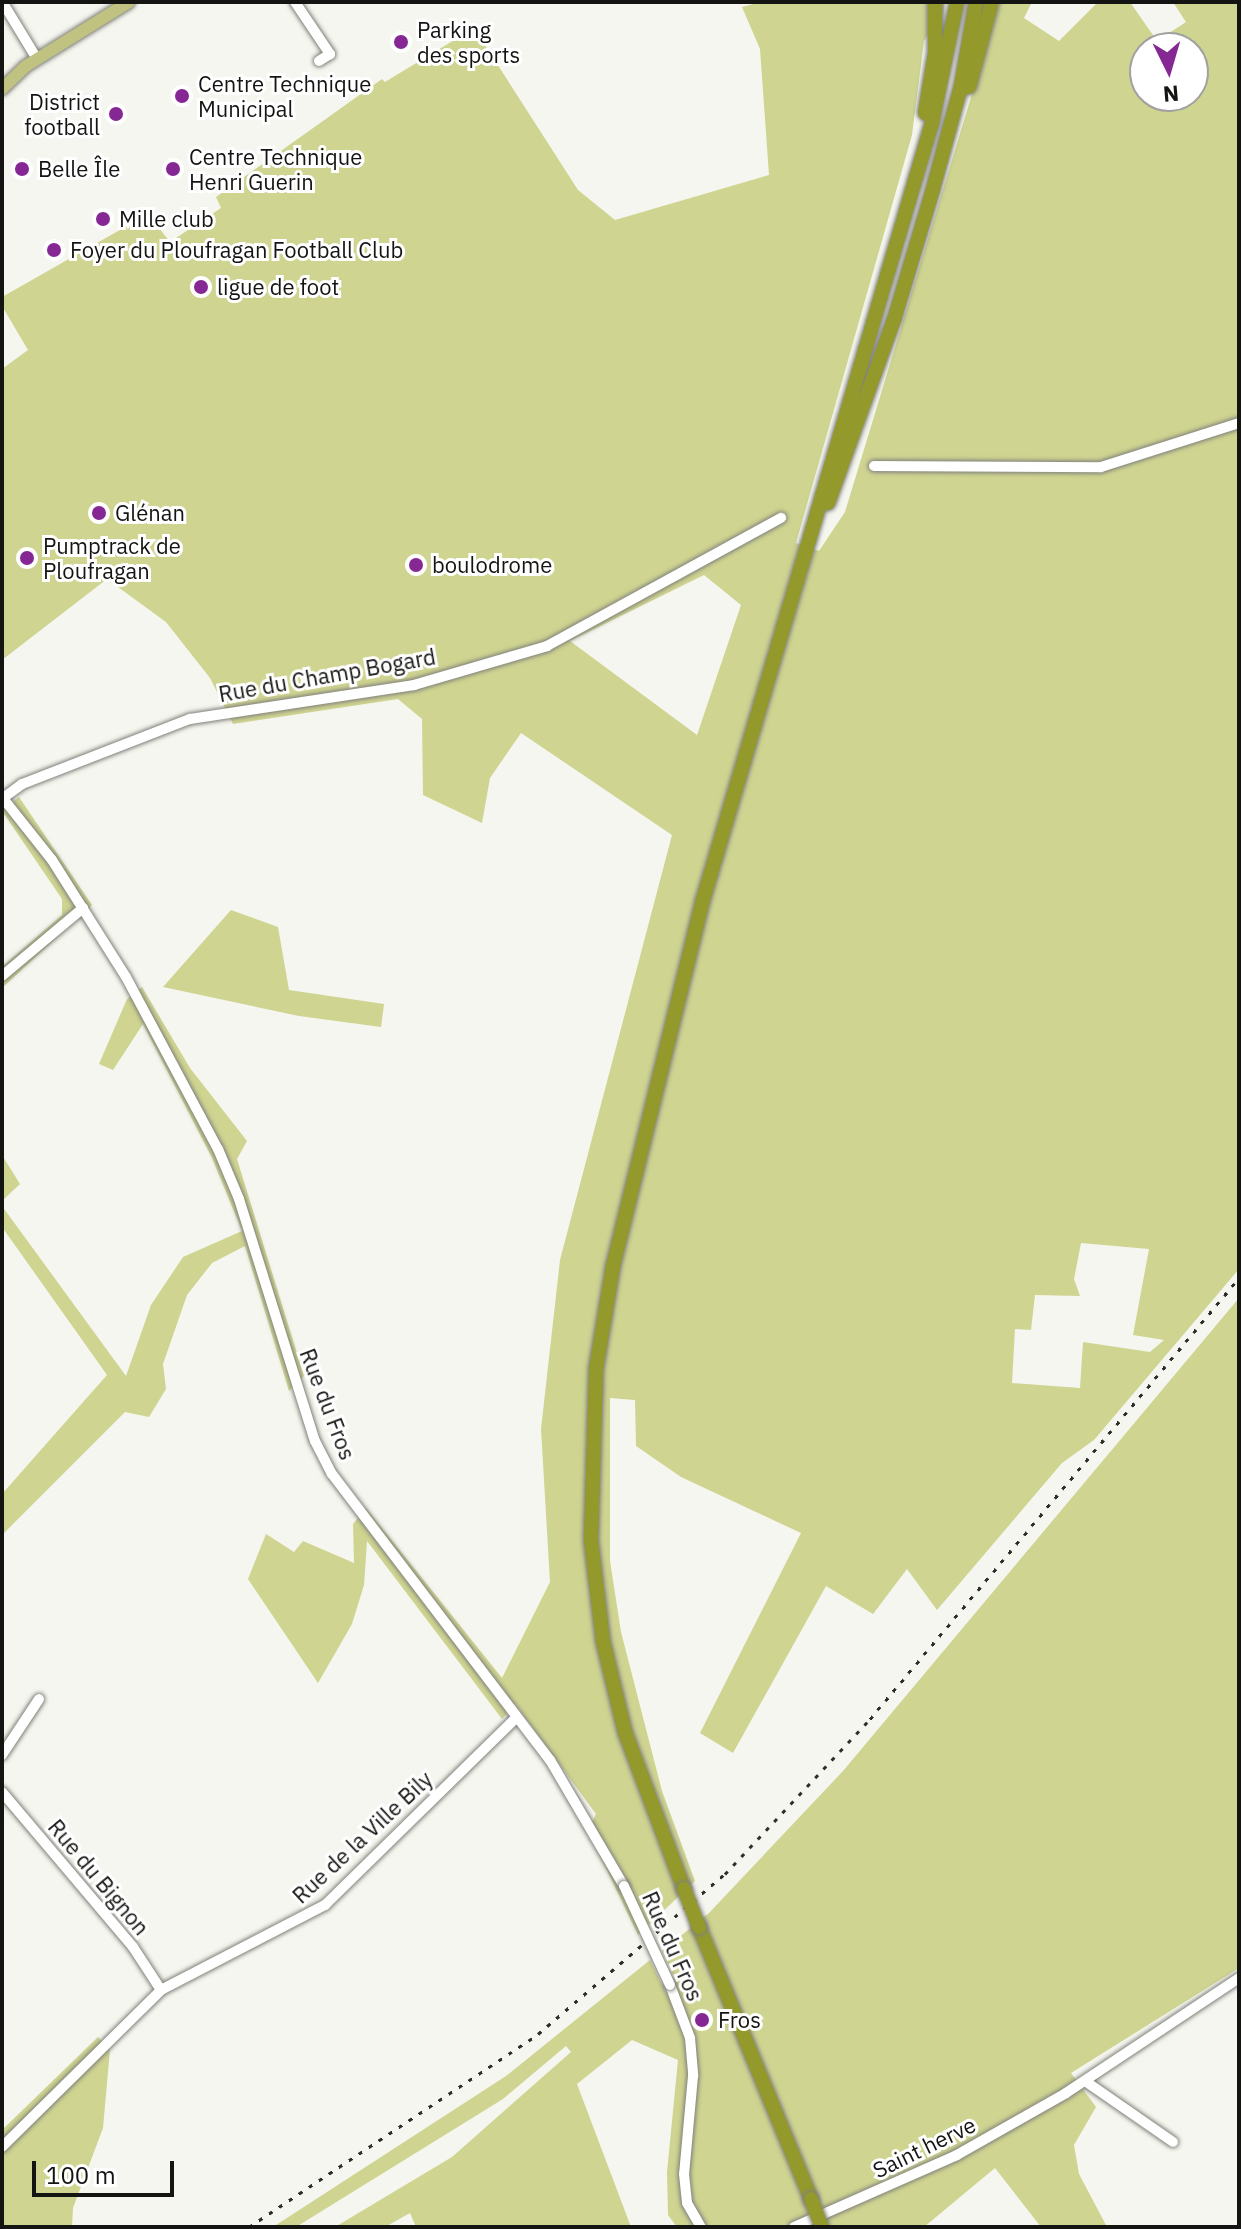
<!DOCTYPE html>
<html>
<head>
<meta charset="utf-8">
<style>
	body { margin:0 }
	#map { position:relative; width:1241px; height:2229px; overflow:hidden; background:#f5f6ef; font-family:"IBM Plex Sans",sans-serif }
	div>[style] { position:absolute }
	.green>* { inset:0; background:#cfd491 }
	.roads { filter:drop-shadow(0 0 2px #81817b) drop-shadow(0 0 2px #81817b) }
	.minor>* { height:10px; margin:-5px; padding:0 5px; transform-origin:5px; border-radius:5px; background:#fff }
	.major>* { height:12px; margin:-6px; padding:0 6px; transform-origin:6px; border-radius:6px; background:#bfc280 }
	.highway>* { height:14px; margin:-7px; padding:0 7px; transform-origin:7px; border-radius:7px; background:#94992b }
	.rail>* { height:3px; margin-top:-1.5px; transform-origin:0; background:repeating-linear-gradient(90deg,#2d2d2a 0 4px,transparent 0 12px) }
	.bridges { filter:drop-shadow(0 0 2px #81817b) drop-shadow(0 0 2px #81817b) }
	.minor-bridge>* { height:10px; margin:-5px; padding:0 5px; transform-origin:5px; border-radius:5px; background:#fff }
	.highway-bridge>* { height:14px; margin:-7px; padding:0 7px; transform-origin:7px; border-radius:7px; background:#94992b }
	.dots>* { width:22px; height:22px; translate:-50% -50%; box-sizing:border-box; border:4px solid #fff; border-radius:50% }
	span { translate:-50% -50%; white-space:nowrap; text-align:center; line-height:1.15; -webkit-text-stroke:6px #fff; paint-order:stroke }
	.poi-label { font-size:22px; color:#141412 }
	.left { translate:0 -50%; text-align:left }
	.right { translate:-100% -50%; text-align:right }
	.street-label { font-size:22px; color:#141412 }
	.frame { position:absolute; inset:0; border:4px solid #141412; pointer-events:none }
	.north { position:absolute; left:1129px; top:32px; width:80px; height:80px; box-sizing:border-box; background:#fff; border:2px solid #a1a1a0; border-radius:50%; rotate:175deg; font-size:22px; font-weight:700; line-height:32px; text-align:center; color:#141412 }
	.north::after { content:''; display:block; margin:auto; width:28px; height:36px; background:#852893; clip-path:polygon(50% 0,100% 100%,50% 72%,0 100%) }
	.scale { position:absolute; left:32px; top:2161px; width:142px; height:36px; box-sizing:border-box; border:4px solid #141412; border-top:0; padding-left:10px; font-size:24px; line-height:28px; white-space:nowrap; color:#141412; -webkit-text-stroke:6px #fff; paint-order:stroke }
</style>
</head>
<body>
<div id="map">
	<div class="green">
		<div style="clip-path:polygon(evenodd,761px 2px,945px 2px,943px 15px,924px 41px,912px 135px,796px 543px,819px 551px,845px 512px,1000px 2px,1032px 2px,1024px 18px,1059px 41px,1098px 2px,1130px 2px,1157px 41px,1186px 22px,1173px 2px,1239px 2px,1239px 1269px,1094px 1440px,1062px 1463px,937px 1610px,907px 1569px,873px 1614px,826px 1586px,733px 1753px,700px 1733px,801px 1533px,681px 1477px,636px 1446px,635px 1400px,610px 1398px,610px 1561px,621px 1632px,662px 1791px,695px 1881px,638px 1935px,588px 1831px,596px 1814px,515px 1704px,502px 1719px,367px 1541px,364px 1585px,352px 1624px,318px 1683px,248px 1579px,266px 1534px,294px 1552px,303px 1541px,354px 1563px,353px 1524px,366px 1508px,502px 1678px,550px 1582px,541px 1429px,560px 1260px,672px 835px,521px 733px,490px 778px,482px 823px,423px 795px,422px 719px,398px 699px,233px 724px,210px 678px,166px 622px,107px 579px,2px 660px,2px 369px,28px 350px,2px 306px,2px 297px,148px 214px,170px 242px,221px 208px,216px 197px,382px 79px,385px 82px,474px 28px,578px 190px,615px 220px,769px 175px,760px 49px,742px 7px,761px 2px,1145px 48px,1193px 48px,1193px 96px,1145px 96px,1145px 48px,761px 2px,704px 575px,741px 605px,697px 735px,570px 641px,704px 575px,761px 2px,1081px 1243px,1149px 1249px,1133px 1335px,1164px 1340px,1150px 1352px,1083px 1342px,1080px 1388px,1012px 1383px,1015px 1329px,1031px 1330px,1035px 1295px,1080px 1296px,1074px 1279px,1081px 1243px)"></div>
		<div style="clip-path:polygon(19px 797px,92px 905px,2px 988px,2px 967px,62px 915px,62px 899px,2px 811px)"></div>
		<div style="clip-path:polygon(231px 910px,278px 927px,289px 990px,384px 1004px,381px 1027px,299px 1016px,163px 987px)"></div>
		<div style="clip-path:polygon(142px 987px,190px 1068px,247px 1141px,237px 1159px,304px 1376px,289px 1391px,245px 1246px,212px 1263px,187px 1295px,163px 1364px,166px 1389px,149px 1417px,125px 1412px,2px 1535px,2px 1494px,107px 1375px,2px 1227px,2px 1206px,126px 1376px,151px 1305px,183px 1257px,242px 1231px,212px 1158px,143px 1024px,113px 1070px,99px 1064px,127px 999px)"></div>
		<div style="clip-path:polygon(2px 1155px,20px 1184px,2px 1201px)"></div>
		<div style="clip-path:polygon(1239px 1298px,1239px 1968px,1071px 2073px,1096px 2107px,1074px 2145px,1079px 2174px,1107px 2227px,1041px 2227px,995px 2168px,924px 2227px,677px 2227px,668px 2215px,667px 2172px,678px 2060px,632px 2040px,577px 2084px,631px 2227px,416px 2227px,410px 2213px,385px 2227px,335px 2227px,452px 2157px,571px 2052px,566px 2046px,503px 2099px,296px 2227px,273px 2227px,506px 2076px,650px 1960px,666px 1993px,676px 1981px,662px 1951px,709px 1913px,843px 1771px)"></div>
		<div style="clip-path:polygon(98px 2037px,110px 2050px,103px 2128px,73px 2208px,72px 2227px,2px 2227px,2px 2130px)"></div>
	</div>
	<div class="roads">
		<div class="minor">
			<div style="left:295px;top:2px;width:63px;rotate:56.1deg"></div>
			<div style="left:330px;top:54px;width:13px;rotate:148deg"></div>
			<div style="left:3px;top:3px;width:66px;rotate:58.7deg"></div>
			<div style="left:874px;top:466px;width:227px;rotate:0.3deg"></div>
			<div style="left:1101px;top:467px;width:145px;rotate:-17.7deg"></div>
			<div style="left:2px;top:797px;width:80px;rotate:51.6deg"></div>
			<div style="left:52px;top:860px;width:138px;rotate:57.7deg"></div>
			<div style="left:126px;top:977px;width:195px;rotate:61.9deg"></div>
			<div style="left:218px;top:1149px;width:54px;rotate:67.2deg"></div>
			<div style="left:239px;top:1199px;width:254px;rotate:72.6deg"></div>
			<div style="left:315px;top:1441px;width:37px;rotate:63deg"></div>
			<div style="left:332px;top:1474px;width:360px;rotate:52.7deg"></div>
			<div style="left:550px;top:1760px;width:146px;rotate:59.6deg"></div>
			<div style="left:3px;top:798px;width:24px;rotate:-36deg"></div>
			<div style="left:22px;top:784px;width:180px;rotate:-21.2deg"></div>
			<div style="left:190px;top:719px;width:227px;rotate:-8.6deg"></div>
			<div style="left:414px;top:685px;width:139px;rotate:-16.3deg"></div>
			<div style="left:547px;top:646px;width:267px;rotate:-28.7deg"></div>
			<div style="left:2px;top:976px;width:106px;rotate:-40deg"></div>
			<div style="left:2px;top:1755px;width:67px;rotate:-56.5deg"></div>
			<div style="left:2px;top:1792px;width:203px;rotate:49.8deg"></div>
			<div style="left:133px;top:1947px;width:51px;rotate:56.9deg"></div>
			<div style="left:670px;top:1985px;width:57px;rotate:69.3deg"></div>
			<div style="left:690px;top:2038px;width:38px;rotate:85deg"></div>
			<div style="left:693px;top:2076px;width:98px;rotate:95.2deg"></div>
			<div style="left:684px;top:2174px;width:29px;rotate:84deg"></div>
			<div style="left:687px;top:2203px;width:28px;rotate:60deg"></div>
			<div style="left:1085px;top:2081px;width:107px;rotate:34.7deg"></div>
			<div style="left:2px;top:2147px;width:223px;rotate:-44.6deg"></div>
			<div style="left:161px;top:1990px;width:185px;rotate:-27.4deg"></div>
			<div style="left:325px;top:1905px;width:267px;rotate:-44.4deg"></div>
			<div style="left:794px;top:2227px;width:178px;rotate:-23.8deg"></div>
			<div style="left:957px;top:2155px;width:125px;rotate:-29.6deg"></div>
			<div style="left:1066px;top:2093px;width:208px;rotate:-33.6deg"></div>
		</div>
		<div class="major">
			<div style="left:2px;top:89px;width:33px;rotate:-44deg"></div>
			<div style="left:26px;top:66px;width:121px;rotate:-31.9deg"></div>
		</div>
		<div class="highway">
			<div style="left:969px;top:87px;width:88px;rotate:-74.9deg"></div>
			<div style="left:925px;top:113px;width:61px;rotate:-80.5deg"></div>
			<div style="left:935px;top:53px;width:51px;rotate:-90deg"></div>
			<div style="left:828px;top:503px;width:195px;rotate:-70.2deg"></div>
			<div style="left:894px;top:320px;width:137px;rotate:-73.4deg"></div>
			<div style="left:933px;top:189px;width:107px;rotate:-74.8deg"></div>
			<div style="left:961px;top:86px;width:85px;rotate:-79.9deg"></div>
			<div style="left:684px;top:1889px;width:168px;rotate:-110.6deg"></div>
			<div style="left:625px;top:1732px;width:94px;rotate:-103.6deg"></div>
			<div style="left:603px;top:1641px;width:102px;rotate:-96.8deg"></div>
			<div style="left:591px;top:1540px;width:171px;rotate:-88.3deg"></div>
			<div style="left:596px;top:1369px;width:104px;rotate:-80.6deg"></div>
			<div style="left:613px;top:1266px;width:377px;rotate:-76.2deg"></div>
			<div style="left:703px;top:900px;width:810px;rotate:-73.58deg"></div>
			<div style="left:932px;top:123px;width:124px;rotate:-78.3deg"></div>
			<div style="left:699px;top:1927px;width:294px;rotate:67.6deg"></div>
		</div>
	</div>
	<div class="rail">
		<div style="left:249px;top:2227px;width:348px;rotate:-33.7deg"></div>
		<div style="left:538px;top:2034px;width:246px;rotate:-40.6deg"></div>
		<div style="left:725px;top:1874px;width:212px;rotate:-46.9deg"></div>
		<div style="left:870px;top:1719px;width:575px;rotate:-50.08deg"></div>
	</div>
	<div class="bridges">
		<div class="minor-bridge">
			<div style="left:624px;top:1886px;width:109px;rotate:65.1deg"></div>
		</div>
		<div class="highway-bridge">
			<div style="left:684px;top:1889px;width:41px;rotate:68.5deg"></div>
			<div style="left:811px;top:2199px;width:30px;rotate:69deg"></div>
		</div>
	</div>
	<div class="dots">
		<div style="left:401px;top:42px;background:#852893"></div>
		<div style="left:182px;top:96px;background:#852893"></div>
		<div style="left:116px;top:114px;background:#852893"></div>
		<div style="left:22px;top:169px;background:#852893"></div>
		<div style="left:173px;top:169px;background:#852893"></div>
		<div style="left:103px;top:219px;background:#852893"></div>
		<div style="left:54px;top:250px;background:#852893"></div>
		<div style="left:201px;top:287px;background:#852893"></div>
		<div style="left:99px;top:513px;background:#852893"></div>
		<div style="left:27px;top:558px;background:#852893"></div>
		<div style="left:416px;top:565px;background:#852893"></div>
		<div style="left:702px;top:2020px;background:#852893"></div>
	</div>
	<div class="poi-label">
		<span class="left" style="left:417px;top:42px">Parking<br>des sports</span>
		<span class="left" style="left:198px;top:96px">Centre Technique<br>Municipal</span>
		<span class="right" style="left:100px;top:114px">District<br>football</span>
		<span class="left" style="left:189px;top:169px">Centre Technique<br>Henri Guerin</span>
		<span class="left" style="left:38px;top:169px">Belle Île</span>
		<span class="left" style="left:119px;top:219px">Mille club</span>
		<span class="left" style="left:70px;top:250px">Foyer du Ploufragan Football Club</span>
		<span class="left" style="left:217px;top:287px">ligue de foot</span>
		<span class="left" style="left:115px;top:513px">Glénan</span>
		<span class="left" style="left:43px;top:558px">Pumptrack de<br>Ploufragan</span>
		<span class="left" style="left:432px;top:565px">boulodrome</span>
		<span class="left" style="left:718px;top:2020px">Fros</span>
	</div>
	<div class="street-label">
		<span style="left:327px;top:675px;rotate:-10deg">Rue du Champ Bogard</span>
		<span style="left:328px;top:1404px;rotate:69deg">Rue du Fros</span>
		<span style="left:362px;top:1837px;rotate:-43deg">Rue de la Ville Bily</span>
		<span style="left:99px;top:1877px;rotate:50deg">Rue du Bignon</span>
		<span style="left:673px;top:1946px;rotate:66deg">Rue du Fros</span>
		<span style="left:924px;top:2147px;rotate:-26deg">Saint herve</span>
	</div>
	<div class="frame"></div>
	<div class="north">N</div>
	<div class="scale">100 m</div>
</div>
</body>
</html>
